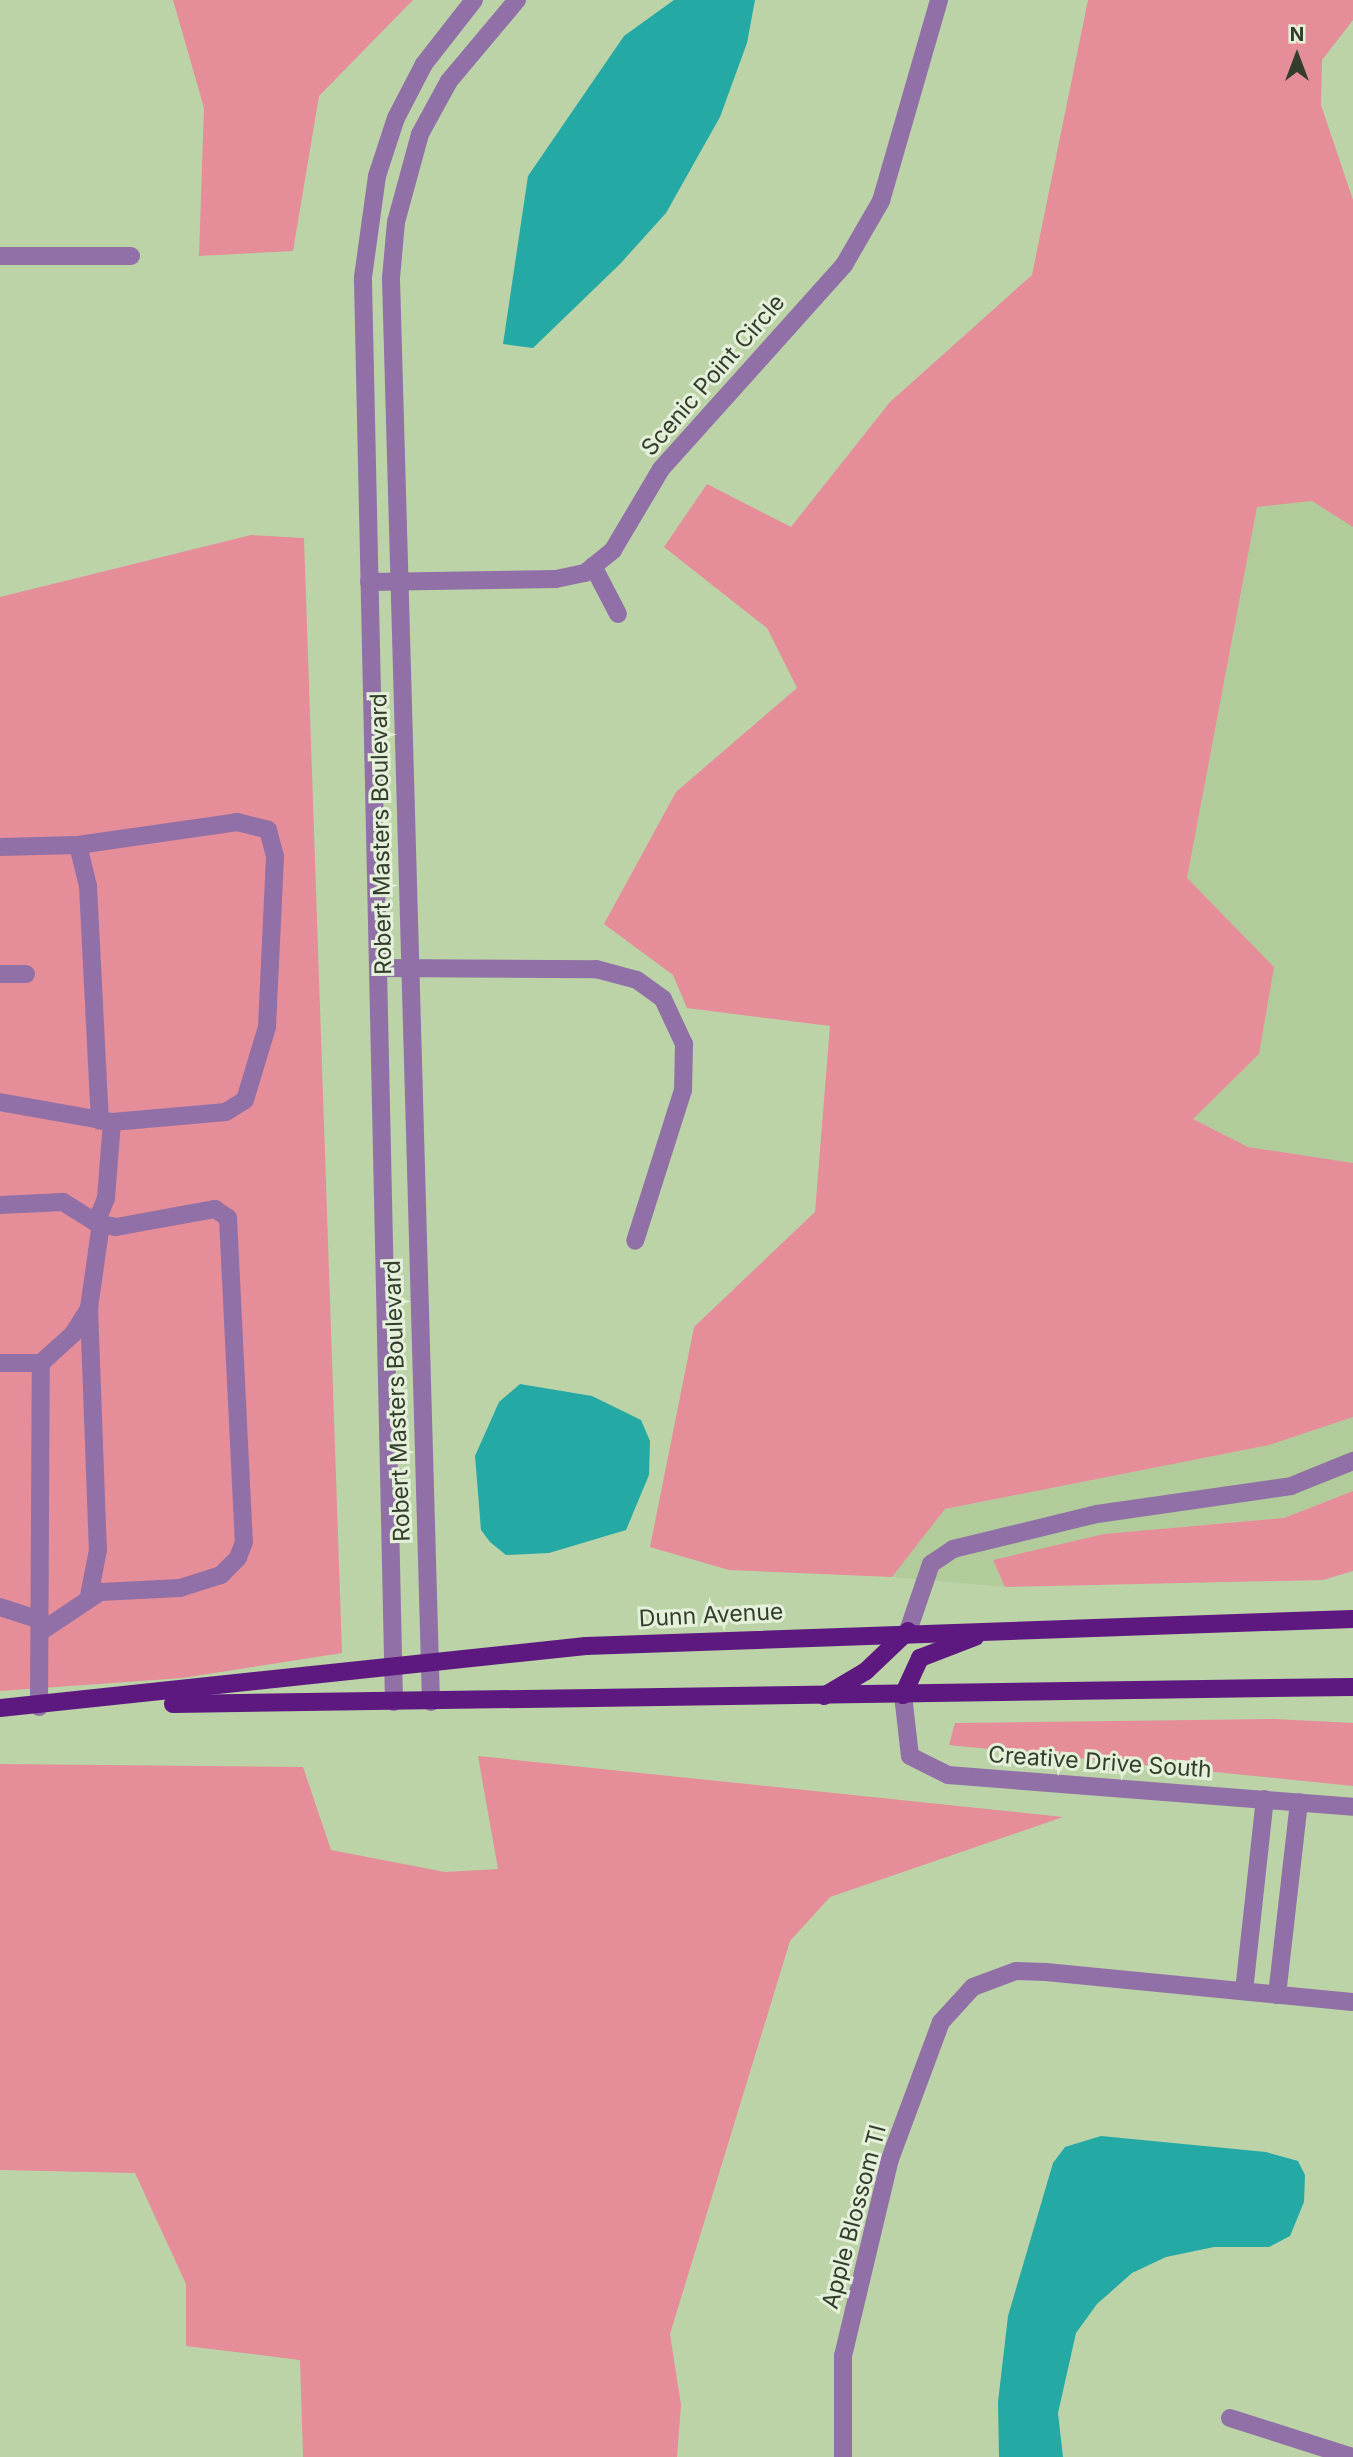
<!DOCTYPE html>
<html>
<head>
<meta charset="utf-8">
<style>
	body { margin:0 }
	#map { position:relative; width:1353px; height:2457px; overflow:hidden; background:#bcd3a8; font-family:Inter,sans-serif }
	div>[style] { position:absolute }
	.built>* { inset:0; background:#b1cc9a }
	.green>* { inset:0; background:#e58d99 }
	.water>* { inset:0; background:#24a9a4 }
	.minor>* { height:18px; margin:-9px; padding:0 9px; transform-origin:9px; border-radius:9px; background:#9070a6 }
	.major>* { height:18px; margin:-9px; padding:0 9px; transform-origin:9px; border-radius:9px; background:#5e1981 }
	span { translate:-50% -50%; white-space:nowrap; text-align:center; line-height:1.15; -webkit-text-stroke:6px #e4f0da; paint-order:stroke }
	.street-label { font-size:23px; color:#333d2b }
	.north { position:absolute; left:1262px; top:21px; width:70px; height:70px; -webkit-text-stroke:5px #e4f0da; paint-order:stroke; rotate:0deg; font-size:19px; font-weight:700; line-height:28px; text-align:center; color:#333d2b }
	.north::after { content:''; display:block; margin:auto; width:24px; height:32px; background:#333d2b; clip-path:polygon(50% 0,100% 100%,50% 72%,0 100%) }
</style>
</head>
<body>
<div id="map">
	<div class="built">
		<div style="clip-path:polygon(1312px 501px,1353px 527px,1353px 1163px,1248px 1147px,1193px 1119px,1259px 1054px,1187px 878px,1257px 506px)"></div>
		<div style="clip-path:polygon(1353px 1417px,1353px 1491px,1284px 1518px,1104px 1534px,993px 1561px,1005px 1587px,892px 1577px,945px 1509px,1269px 1445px)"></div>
	</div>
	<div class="green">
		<div style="clip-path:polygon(173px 0,413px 0,319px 96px,293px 251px,199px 256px,204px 108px)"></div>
		<div style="clip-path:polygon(1088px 0,1353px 0,1353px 20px,1322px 60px,1321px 105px,1353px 200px,1353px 527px,1312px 501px,1257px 507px,1187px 878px,1274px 967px,1259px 1054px,1193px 1119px,1248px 1147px,1353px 1163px,1353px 1417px,1269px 1445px,945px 1509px,892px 1577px,729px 1570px,650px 1547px,694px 1327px,815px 1212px,830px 1026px,687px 1008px,673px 975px,604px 924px,676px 792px,797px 688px,767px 628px,664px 547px,707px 484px,791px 527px,890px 402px,1032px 275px)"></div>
		<div style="clip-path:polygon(251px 535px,304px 538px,342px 1653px,182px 1678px,0 1691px,0 597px)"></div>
		<div style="clip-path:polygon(1353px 1491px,1353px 1571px,1323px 1580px,1005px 1587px,993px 1560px,1104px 1534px,1284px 1518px)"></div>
		<div style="clip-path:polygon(1275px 1719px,1353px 1723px,1353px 1786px,949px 1745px,955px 1723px)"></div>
		<div style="clip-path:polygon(478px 1756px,1063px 1817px,830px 1897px,790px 1941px,670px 2334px,681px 2405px,677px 2457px,303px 2457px,300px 2360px,186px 2346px,186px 2284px,135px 2173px,0 2170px,0 1764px,303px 1767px,331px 1850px,445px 1872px,498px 1869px)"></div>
	</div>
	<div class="water">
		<div style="clip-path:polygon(674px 0,755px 0,747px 43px,720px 117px,666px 213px,620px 264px,533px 348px,503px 344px,528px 176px,624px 36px)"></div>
		<div style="clip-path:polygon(520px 1384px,592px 1396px,641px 1420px,650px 1441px,649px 1475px,626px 1530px,549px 1553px,506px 1555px,490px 1542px,481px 1530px,475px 1456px,499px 1402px)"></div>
		<div style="clip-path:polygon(1101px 2136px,1266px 2152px,1298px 2161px,1305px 2175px,1304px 2202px,1290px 2236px,1269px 2247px,1214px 2247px,1166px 2257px,1132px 2273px,1097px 2304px,1076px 2333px,1058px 2413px,1063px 2457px,999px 2457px,998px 2402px,1008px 2316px,1053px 2163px,1065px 2147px)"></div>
	</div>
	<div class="minor">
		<div style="left:0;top:256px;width:131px"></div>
		<div style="left:593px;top:566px;width:54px;rotate:62.5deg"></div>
		<div style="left:369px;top:582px;width:187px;rotate:-0.9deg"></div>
		<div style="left:556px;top:579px;width:30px;rotate:-12deg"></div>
		<div style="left:585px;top:573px;width:36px;rotate:-39deg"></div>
		<div style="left:613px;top:550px;width:94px;rotate:-59.3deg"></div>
		<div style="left:661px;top:469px;width:274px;rotate:-48.1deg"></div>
		<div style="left:844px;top:265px;width:74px;rotate:-60deg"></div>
		<div style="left:881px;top:201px;width:209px;rotate:-73.9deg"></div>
		<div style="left:78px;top:845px;width:42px;rotate:76.3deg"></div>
		<div style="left:88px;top:886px;width:235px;rotate:87.1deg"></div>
		<div style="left:0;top:847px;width:78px;rotate:-1.5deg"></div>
		<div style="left:78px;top:845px;width:161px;rotate:-8.2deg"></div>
		<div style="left:237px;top:822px;width:32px;rotate:14deg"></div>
		<div style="left:268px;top:830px;width:28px;rotate:75deg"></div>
		<div style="left:275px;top:857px;width:170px;rotate:92.7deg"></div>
		<div style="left:267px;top:1027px;width:76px;rotate:106.8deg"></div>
		<div style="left:245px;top:1100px;width:22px;rotate:148deg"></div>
		<div style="left:226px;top:1112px;width:114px;rotate:175deg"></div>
		<div style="left:112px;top:1122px;width:114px;rotate:-169.9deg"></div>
		<div style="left:378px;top:968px;width:218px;rotate:0.3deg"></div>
		<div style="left:596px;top:969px;width:42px;rotate:15deg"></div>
		<div style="left:637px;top:980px;width:32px;rotate:36deg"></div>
		<div style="left:663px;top:999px;width:50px;rotate:65deg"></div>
		<div style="left:684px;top:1044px;width:46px;rotate:91.2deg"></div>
		<div style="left:683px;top:1090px;width:158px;rotate:107.6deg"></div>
		<div style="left:0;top:974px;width:26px"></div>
		<div style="left:0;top:1205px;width:63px;rotate:-2.7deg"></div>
		<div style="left:63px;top:1202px;width:39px;rotate:32deg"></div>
		<div style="left:96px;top:1223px;width:20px;rotate:11deg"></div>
		<div style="left:116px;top:1227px;width:101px;rotate:-10.3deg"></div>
		<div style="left:215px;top:1209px;width:16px;rotate:35deg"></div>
		<div style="left:228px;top:1218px;width:324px;rotate:87.2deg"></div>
		<div style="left:244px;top:1542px;width:17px;rotate:111deg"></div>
		<div style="left:238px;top:1558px;width:24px;rotate:135deg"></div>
		<div style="left:221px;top:1575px;width:43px;rotate:162.4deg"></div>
		<div style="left:180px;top:1588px;width:80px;rotate:177.1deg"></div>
		<div style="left:100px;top:1592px;width:72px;rotate:146.3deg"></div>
		<div style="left:96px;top:1223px;width:27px;rotate:-68deg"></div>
		<div style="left:106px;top:1198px;width:76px;rotate:-85.5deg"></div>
		<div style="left:89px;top:1308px;width:242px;rotate:87.9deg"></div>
		<div style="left:98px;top:1550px;width:47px;rotate:101.1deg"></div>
		<div style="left:0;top:1363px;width:41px"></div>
		<div style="left:41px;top:1363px;width:43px;rotate:-42.2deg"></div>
		<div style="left:73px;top:1334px;width:31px;rotate:-58deg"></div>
		<div style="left:89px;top:1308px;width:85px;rotate:-81.9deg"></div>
		<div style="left:0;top:1607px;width:42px;rotate:18deg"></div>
		<div style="left:908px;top:1631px;width:71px;rotate:-71.1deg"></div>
		<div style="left:931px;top:1564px;width:27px;rotate:-34deg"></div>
		<div style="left:953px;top:1549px;width:148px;rotate:-13.7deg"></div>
		<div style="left:1097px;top:1514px;width:196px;rotate:-8.2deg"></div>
		<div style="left:1291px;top:1486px;width:67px;rotate:-22deg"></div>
		<div style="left:903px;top:1695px;width:61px;rotate:83.5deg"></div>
		<div style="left:910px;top:1756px;width:42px;rotate:26.6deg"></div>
		<div style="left:948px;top:1775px;width:406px;rotate:4.5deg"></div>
		<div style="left:394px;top:1702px;width:1425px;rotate:-91.25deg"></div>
		<div style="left:363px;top:277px;width:102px;rotate:-82.1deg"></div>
		<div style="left:377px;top:176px;width:61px;rotate:-71.9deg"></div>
		<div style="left:396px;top:118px;width:61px;rotate:-62.6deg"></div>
		<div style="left:424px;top:64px;width:81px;rotate:-52deg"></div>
		<div style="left:431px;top:1702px;width:1425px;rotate:-91.61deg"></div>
		<div style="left:391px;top:278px;width:56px;rotate:-84.9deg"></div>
		<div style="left:396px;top:222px;width:91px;rotate:-74.7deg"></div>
		<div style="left:420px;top:134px;width:60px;rotate:-61.3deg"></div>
		<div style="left:449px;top:81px;width:106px;rotate:-50deg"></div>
		<div style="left:39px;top:1707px;width:344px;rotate:-89.7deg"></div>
		<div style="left:1244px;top:1991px;width:193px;rotate:-83.8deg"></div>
		<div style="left:1277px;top:1995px;width:194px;rotate:-83.5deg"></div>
		<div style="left:1230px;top:2418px;width:128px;rotate:17.7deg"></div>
		<div style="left:843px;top:2457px;width:101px;rotate:-90deg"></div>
		<div style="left:843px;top:2356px;width:203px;rotate:-76.6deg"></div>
		<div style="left:890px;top:2159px;width:146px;rotate:-69.6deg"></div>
		<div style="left:941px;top:2022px;width:47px;rotate:-47.6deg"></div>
		<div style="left:973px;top:1987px;width:46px;rotate:-20.4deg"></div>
		<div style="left:1016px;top:1971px;width:30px;rotate:2deg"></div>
		<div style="left:1046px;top:1972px;width:308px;rotate:5.6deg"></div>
	</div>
	<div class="major">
		<div style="left:903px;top:1695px;width:41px;rotate:-65.3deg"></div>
		<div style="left:920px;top:1658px;width:59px;rotate:-20.9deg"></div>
		<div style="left:824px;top:1696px;width:49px;rotate:-30.8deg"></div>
		<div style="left:866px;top:1671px;width:58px;rotate:-43.6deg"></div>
		<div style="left:173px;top:1704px;width:1180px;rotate:-0.83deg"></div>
		<div style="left:0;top:1708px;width:589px;rotate:-6.04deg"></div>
		<div style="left:586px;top:1646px;width:767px;rotate:-2.02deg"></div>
	</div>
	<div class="street-label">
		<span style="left:713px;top:375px;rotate:-49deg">Scenic Point Circle</span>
		<span style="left:381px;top:834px;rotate:-91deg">Robert Masters Boulevard</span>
		<span style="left:397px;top:1401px;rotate:-92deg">Robert Masters Boulevard</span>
		<span style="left:711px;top:1615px;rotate:-3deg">Dunn Avenue</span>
		<span style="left:1100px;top:1762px;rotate:4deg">Creative Drive South</span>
		<span style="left:854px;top:2217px;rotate:-75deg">Apple Blossom Tl</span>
	</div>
	<div class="north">N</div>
</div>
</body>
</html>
